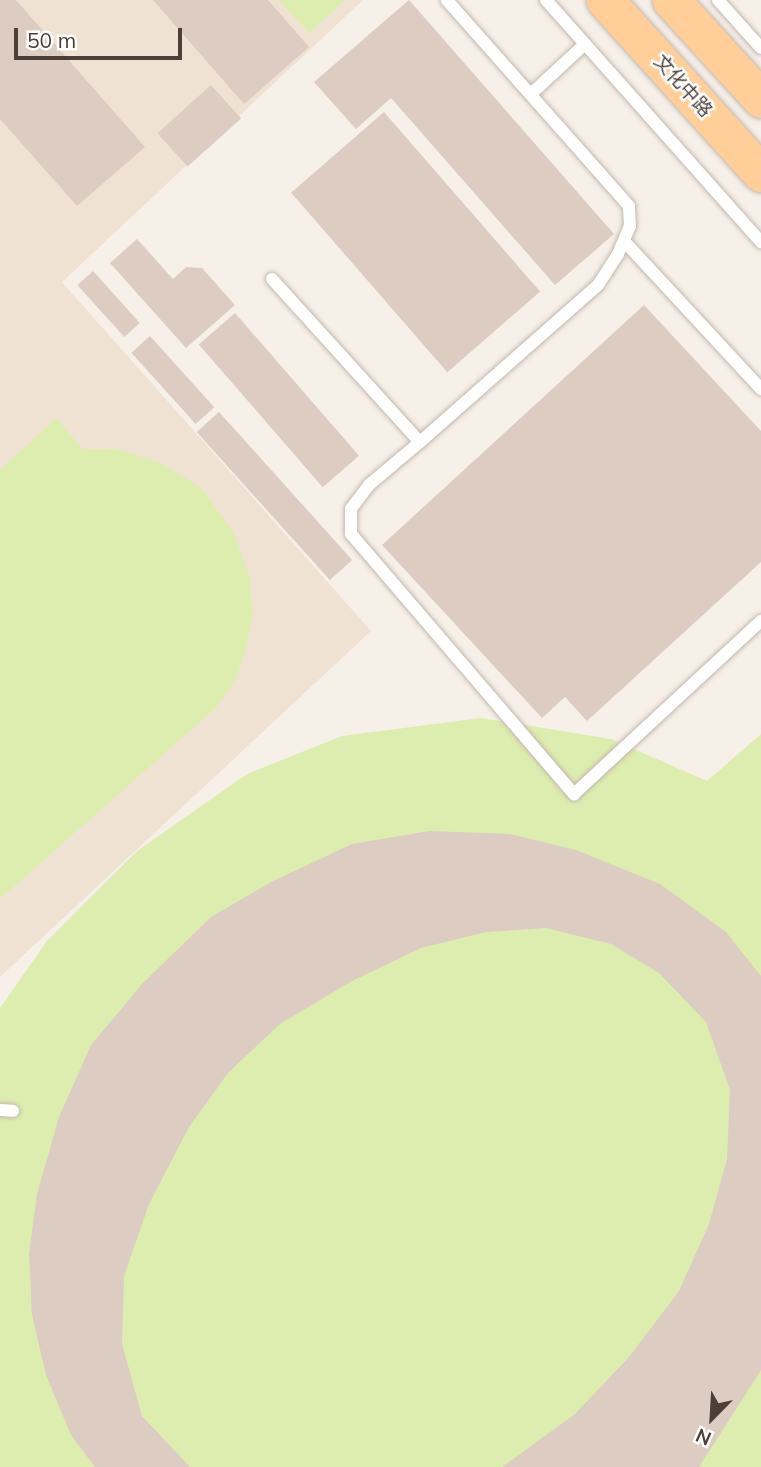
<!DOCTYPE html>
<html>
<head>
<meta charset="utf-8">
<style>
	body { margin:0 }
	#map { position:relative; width:761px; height:1467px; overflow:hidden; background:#f6f0e9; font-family:Mulish,"Noto Sans SC",sans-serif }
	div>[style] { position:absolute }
	.education>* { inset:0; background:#f0e2d2 }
	.green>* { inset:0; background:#ddedaf }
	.building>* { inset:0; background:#dcccc1; transform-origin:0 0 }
	.roads { filter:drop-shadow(0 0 2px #c5b8ae) drop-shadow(0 0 2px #c5b8ae) }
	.lane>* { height:12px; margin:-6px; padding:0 6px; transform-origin:6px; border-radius:6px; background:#fff }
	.primary>* { height:37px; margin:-18.5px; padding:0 18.5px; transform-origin:18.5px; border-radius:18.5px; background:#ffce99 }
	span { translate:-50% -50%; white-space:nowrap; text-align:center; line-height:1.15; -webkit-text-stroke:5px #fff; paint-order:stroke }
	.street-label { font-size:19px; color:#4b3f37 }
	.north { position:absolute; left:677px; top:1383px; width:70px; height:70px; -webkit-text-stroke:5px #fff; paint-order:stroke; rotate:204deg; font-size:19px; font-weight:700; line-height:28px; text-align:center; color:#4b3f37 }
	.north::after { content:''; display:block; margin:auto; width:24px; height:32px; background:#4b3f37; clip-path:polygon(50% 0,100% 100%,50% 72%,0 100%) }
	.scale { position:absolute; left:14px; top:28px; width:168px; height:32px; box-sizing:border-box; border:4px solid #4b3f37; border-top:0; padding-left:9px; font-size:21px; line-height:24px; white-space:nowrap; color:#4b3f37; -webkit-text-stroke:5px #fff; paint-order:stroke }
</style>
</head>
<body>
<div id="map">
	<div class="education">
		<div style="clip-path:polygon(0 0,363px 0,62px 282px,371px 631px,0 977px)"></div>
	</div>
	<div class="green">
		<div style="clip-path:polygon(279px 0,345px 0,309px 33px)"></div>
		<div style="clip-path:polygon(56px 418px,83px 449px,118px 449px,163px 464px,201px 488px,233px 531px,249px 575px,253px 613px,246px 650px,235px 680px,216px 708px,0 899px,0 470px)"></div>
		<div style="clip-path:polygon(481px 718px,611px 739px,707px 781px,761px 734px,761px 1467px,0 1467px,0 1008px,47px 941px,137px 851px,247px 774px,342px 736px)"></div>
	</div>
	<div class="building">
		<div style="clip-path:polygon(0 0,16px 0,145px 147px,77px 206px,0 119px)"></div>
		<div style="clip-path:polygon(153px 0,268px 0,309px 47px,244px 104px)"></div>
		<div style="clip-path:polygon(409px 0,614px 234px,555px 285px,391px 98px,356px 129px,314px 82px)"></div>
		<div style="left:211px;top:85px;width:45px;height:72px;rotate:48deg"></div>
		<div style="left:384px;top:112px;width:238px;height:123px;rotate:49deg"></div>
		<div style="clip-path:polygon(137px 239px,173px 279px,186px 267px,202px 268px,235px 305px,186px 348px,110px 263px)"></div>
		<div style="left:93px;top:271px;width:70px;height:21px;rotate:48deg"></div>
		<div style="clip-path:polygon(644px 305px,761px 431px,761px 562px,587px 721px,565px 697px,542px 718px,382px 545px)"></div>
		<div style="left:235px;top:313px;width:189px;height:48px;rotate:49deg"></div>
		<div style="left:150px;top:336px;width:96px;height:25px;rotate:48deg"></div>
		<div style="left:219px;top:412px;width:199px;height:30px;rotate:48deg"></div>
		<div style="clip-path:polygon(429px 831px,510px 834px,576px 850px,660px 884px,726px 932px,761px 976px,761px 1370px,699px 1467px,502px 1467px,575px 1414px,629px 1357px,679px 1291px,709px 1224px,727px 1159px,730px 1090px,706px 1022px,659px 973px,611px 944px,546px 928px,486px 932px,421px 948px,352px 981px,280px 1024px,228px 1073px,189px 1127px,149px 1204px,124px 1276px,122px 1344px,142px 1416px,190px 1467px,95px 1467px,71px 1435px,46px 1375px,32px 1315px,29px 1254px,37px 1194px,59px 1117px,91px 1045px,144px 982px,211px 917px,271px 882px,352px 844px)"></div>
	</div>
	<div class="roads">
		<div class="lane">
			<div style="left:546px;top:0;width:324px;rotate:48.4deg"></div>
			<div style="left:718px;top:0;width:64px;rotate:48.1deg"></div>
			<div style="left:532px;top:93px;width:72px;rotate:-42.8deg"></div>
			<div style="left:624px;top:241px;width:202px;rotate:47.2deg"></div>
			<div style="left:272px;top:279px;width:220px;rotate:47.8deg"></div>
			<div style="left:420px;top:442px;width:237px;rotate:-41.4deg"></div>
			<div style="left:598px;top:285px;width:37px;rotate:-57deg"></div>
			<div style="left:618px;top:254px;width:30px;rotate:-67deg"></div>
			<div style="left:630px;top:226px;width:20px;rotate:-93deg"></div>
			<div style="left:629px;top:206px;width:275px;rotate:-131.5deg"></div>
			<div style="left:420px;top:442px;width:67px;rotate:139.9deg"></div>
			<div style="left:369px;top:485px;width:30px;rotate:127deg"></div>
			<div style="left:351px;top:509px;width:25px;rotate:90deg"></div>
			<div style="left:351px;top:534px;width:343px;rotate:49.4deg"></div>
			<div style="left:574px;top:794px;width:255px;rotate:-42.8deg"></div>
			<div style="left:0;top:1110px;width:13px;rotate:4deg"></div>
		</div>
		<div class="primary">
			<div style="left:605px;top:0;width:233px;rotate:48deg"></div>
			<div style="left:671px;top:0;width:134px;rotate:47.7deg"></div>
		</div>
	</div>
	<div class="street-label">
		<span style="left:683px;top:86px;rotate:48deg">文化中路</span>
	</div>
	<div class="north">N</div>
	<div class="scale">50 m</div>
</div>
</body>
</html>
